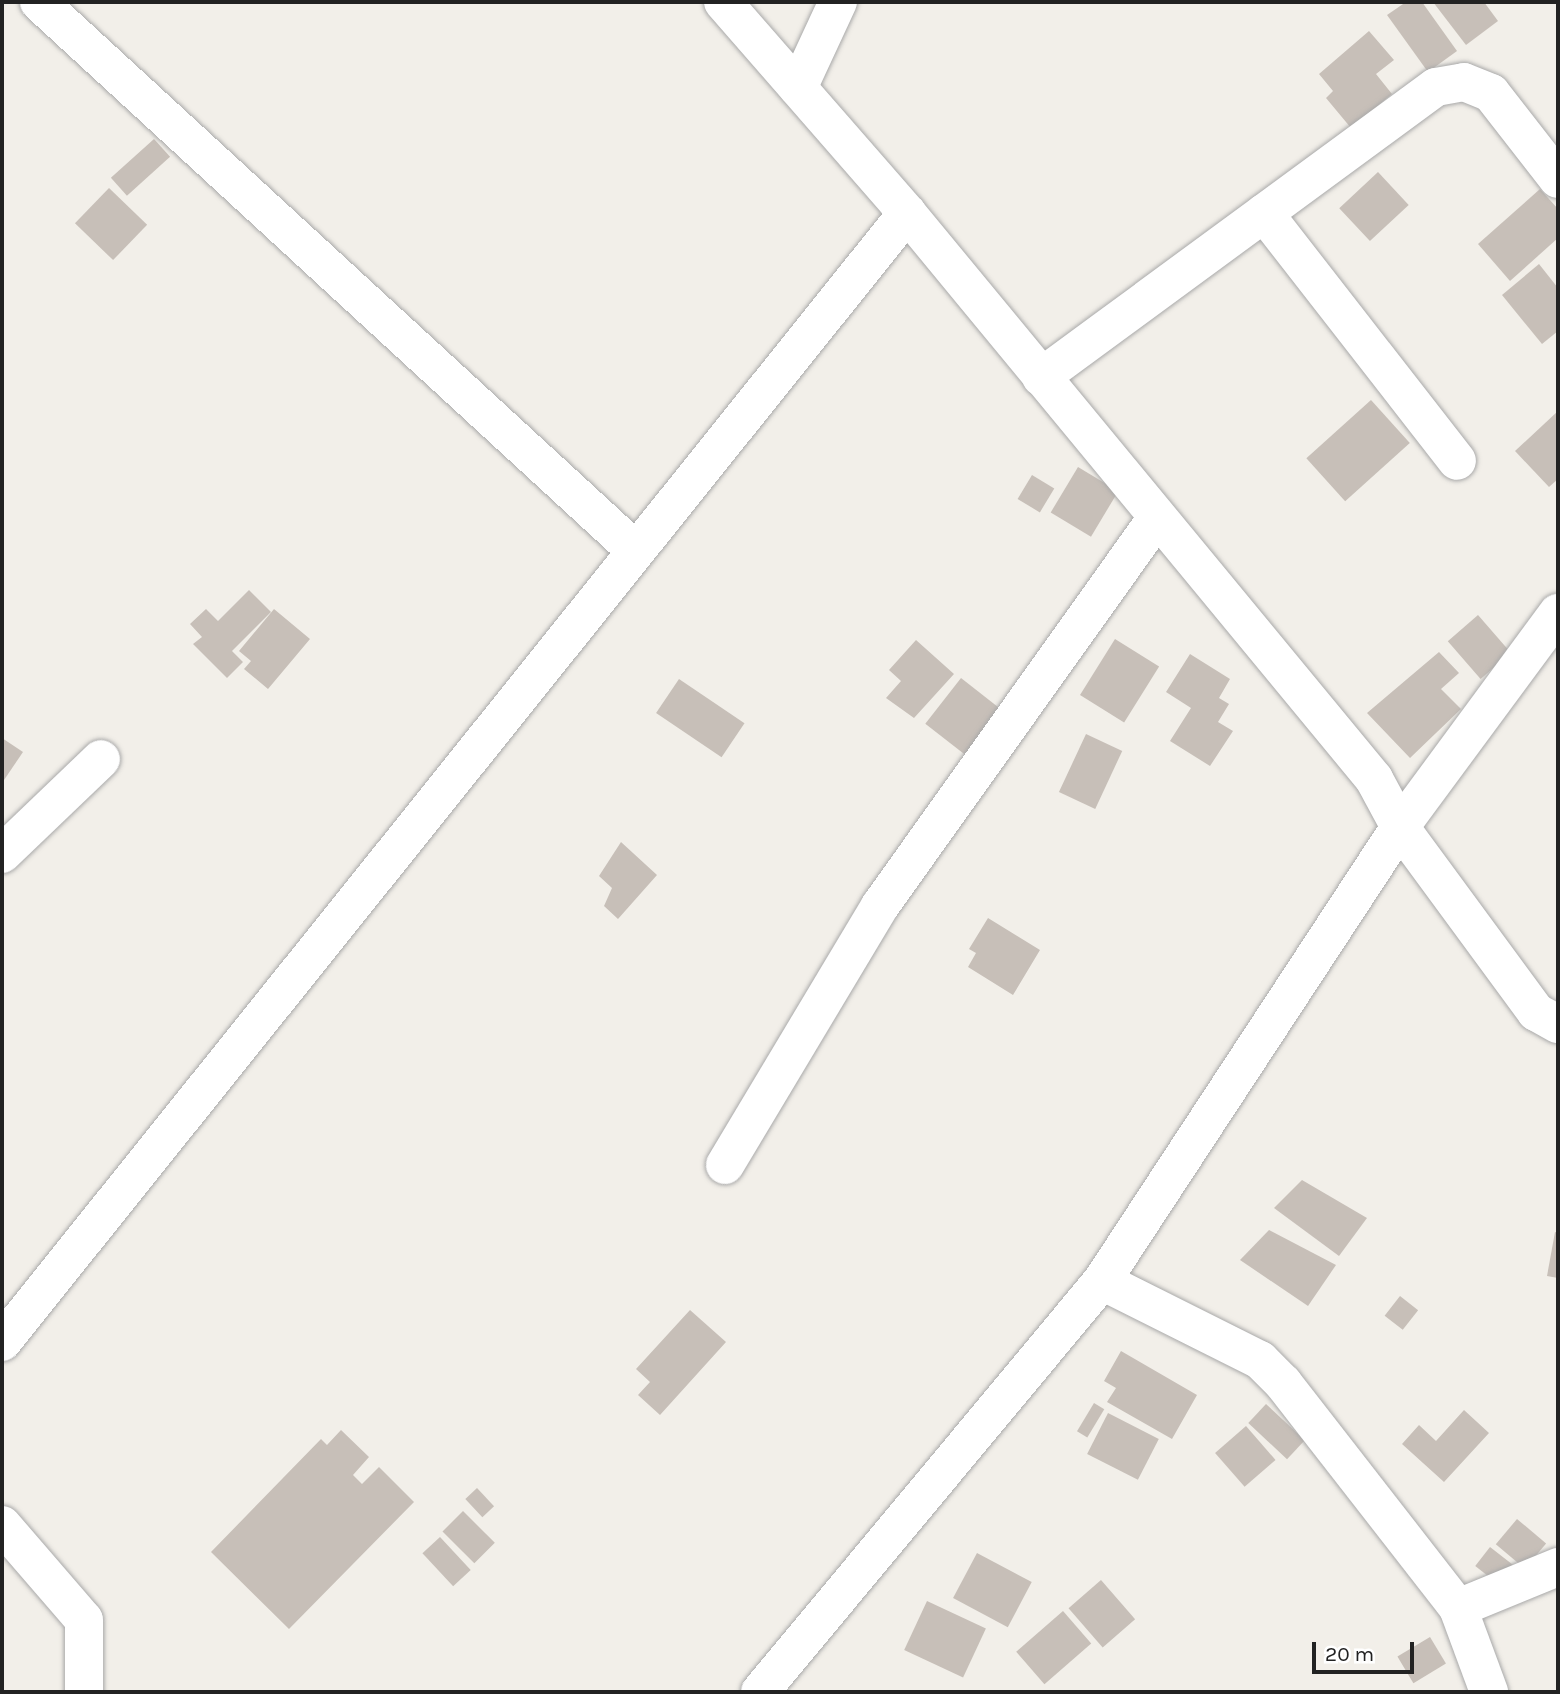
<!DOCTYPE html>
<html>
<head>
<meta charset="utf-8">
<style>
	body { margin:0 }
	#map { position:relative; width:1560px; height:1694px; overflow:hidden; background:#f2efe9; font-family:Karla,sans-serif }
	div>[style] { position:absolute }
	.building>* { inset:0; background:#c7bfb8; transform-origin:0 0 }
	.roads { filter:drop-shadow(0 0 2px #a9a9a9) drop-shadow(0 0 2px #a9a9a9) }
	.minor>* { height:38px; margin:-19px; padding:0 19px; transform-origin:19px; border-radius:19px; background:#fff }
	span { translate:-50% -50%; white-space:nowrap; text-align:center; line-height:1.15; -webkit-text-stroke:5px #fff; paint-order:stroke }
	.frame { position:absolute; inset:0; border:4px solid #222; pointer-events:none }
	.scale { position:absolute; left:1312px; top:1642px; width:102px; height:32px; box-sizing:border-box; border:4px solid #222; border-top:0; padding-left:9px; font-size:21px; line-height:24px; white-space:nowrap; color:#222; -webkit-text-stroke:5px #fff; paint-order:stroke }
</style>
</head>
<body>
<div id="map">
	<div class="building">
		<div style="clip-path:polygon(1406px 2px,1422px 2px,1457px 51px,1428px 72px,1387px 15px)"></div>
		<div style="clip-path:polygon(1433px 2px,1484px 2px,1498px 21px,1466px 45px)"></div>
		<div style="clip-path:polygon(1369px 31px,1394px 60px,1376px 74px,1392px 94px,1351px 128px,1326px 98px,1333px 91px,1319px 74px)"></div>
		<div style="left:154px;top:139px;width:24px;height:58px;rotate:48deg"></div>
		<div style="left:1378px;top:172px;width:45px;height:53px;rotate:47deg"></div>
		<div style="left:109px;top:188px;width:53px;height:49px;rotate:44deg"></div>
		<div style="clip-path:polygon(1540px 189px,1558px 209px,1558px 238px,1510px 281px,1478px 244px)"></div>
		<div style="clip-path:polygon(1539px 264px,1558px 288px,1558px 331px,1542px 344px,1502px 295px)"></div>
		<div style="left:1371px;top:400px;width:58px;height:87px;rotate:48deg"></div>
		<div style="clip-path:polygon(1558px 411px,1558px 479px,1549px 487px,1515px 451px)"></div>
		<div style="left:1078px;top:467px;width:47px;height:53px;rotate:31deg"></div>
		<div style="left:1032px;top:475px;width:26px;height:28px;rotate:31deg"></div>
		<div style="clip-path:polygon(249px 590px,271px 612px,232px 651px,243px 662px,227px 678px,193px 644px,202px 637px,190px 624px,206px 609px,218px 621px)"></div>
		<div style="clip-path:polygon(274px 609px,310px 639px,268px 689px,244px 669px,251px 661px,239px 651px)"></div>
		<div style="left:1478px;top:615px;width:50px;height:40px;rotate:49deg"></div>
		<div style="left:1115px;top:639px;width:52px;height:66px;rotate:32deg"></div>
		<div style="clip-path:polygon(916px 640px,954px 674px,914px 718px,886px 698px,901px 681px,889px 670px)"></div>
		<div style="clip-path:polygon(1439px 652px,1459px 673px,1441px 689px,1461px 709px,1410px 758px,1367px 713px)"></div>
		<div style="clip-path:polygon(1190px 654px,1230px 679px,1219px 698px,1229px 704px,1218px 722px,1233px 731px,1210px 766px,1170px 741px,1191px 708px,1166px 692px)"></div>
		<div style="left:961px;top:678px;width:53px;height:58px;rotate:38deg"></div>
		<div style="left:679px;top:679px;width:79px;height:41px;rotate:34deg"></div>
		<div style="left:1086px;top:734px;width:40px;height:64px;rotate:25deg"></div>
		<div style="clip-path:polygon(2px 738px,23px 752px,2px 783px)"></div>
		<div style="clip-path:polygon(621px 842px,657px 875px,618px 919px,604px 906px,612px 888px,599px 876px)"></div>
		<div style="clip-path:polygon(988px 918px,1040px 950px,1013px 995px,968px 967px,976px 953px,969px 949px)"></div>
		<div style="clip-path:polygon(1302px 1180px,1367px 1218px,1339px 1256px,1274px 1208px)"></div>
		<div style="clip-path:polygon(1269px 1230px,1336px 1265px,1308px 1306px,1240px 1260px)"></div>
		<div style="clip-path:polygon(1555px 1232px,1558px 1233px,1558px 1278px,1547px 1276px)"></div>
		<div style="left:1400px;top:1296px;width:23px;height:25px;rotate:38deg"></div>
		<div style="clip-path:polygon(690px 1310px,726px 1342px,660px 1415px,638px 1395px,650px 1382px,636px 1369px)"></div>
		<div style="clip-path:polygon(1121px 1351px,1197px 1395px,1172px 1439px,1107px 1402px,1116px 1388px,1104px 1381px)"></div>
		<div style="left:1094px;top:1403px;width:12px;height:33px;rotate:31deg"></div>
		<div style="left:1266px;top:1404px;width:53px;height:26px;rotate:43deg"></div>
		<div style="clip-path:polygon(1464px 1410px,1489px 1433px,1444px 1482px,1402px 1444px,1419px 1425px,1436px 1441px)"></div>
		<div style="left:1108px;top:1413px;width:57px;height:46px;rotate:27deg"></div>
		<div style="left:1246px;top:1426px;width:45px;height:41px;rotate:49deg"></div>
		<div style="clip-path:polygon(341px 1430px,369px 1457px,353px 1475px,362px 1484px,379px 1467px,414px 1502px,289px 1629px,211px 1552px,321px 1439px,327px 1445px)"></div>
		<div style="left:477px;top:1488px;width:25px;height:16px;rotate:47deg"></div>
		<div style="left:463px;top:1511px;width:45px;height:29px;rotate:45deg"></div>
		<div style="left:1517px;top:1519px;width:38px;height:33px;rotate:40deg"></div>
		<div style="left:440px;top:1537px;width:45px;height:24px;rotate:47deg"></div>
		<div style="left:1490px;top:1547px;width:33px;height:24px;rotate:38deg"></div>
		<div style="left:977px;top:1553px;width:62px;height:51px;rotate:28deg"></div>
		<div style="left:1101px;top:1580px;width:52px;height:43px;rotate:49deg"></div>
		<div style="left:927px;top:1601px;width:65px;height:54px;rotate:25deg"></div>
		<div style="left:1063px;top:1611px;width:43px;height:62px;rotate:49deg"></div>
		<div style="left:1430px;top:1637px;width:31px;height:38px;rotate:59deg"></div>
	</div>
	<div class="roads">
		<div class="minor">
			<div style="left:39px;top:2px;width:811px;rotate:42.6deg"></div>
			<div style="left:723px;top:2px;width:280px;rotate:48.9deg"></div>
			<div style="left:907px;top:213px;width:734px;rotate:50.47deg"></div>
			<div style="left:1374px;top:779px;width:55px;rotate:61.6deg"></div>
			<div style="left:1400px;top:827px;width:230px;rotate:53.7deg"></div>
			<div style="left:1536px;top:1012px;width:25px;rotate:29deg"></div>
			<div style="left:798px;top:88px;width:95px;rotate:-65.1deg"></div>
			<div style="left:1264px;top:213px;width:314px;rotate:52.1deg"></div>
			<div style="left:1041px;top:377px;width:490px;rotate:-36.3deg"></div>
			<div style="left:1436px;top:87px;width:28px;rotate:-10deg"></div>
			<div style="left:1464px;top:82px;width:29px;rotate:22deg"></div>
			<div style="left:1491px;top:93px;width:109px;rotate:52.1deg"></div>
			<div style="left:2px;top:854px;width:137px;rotate:-43.8deg"></div>
			<div style="left:725px;top:1165px;width:302px;rotate:-59.1deg"></div>
			<div style="left:880px;top:906px;width:475px;rotate:-54.5deg"></div>
			<div style="left:1102px;top:1281px;width:177px;rotate:26.6deg"></div>
			<div style="left:1260px;top:1360px;width:33px;rotate:45deg"></div>
			<div style="left:1283px;top:1383px;width:285px;rotate:52.1deg"></div>
			<div style="left:1458px;top:1608px;width:90px;rotate:69.7deg"></div>
			<div style="left:2px;top:1342px;width:1447px;rotate:-51.28deg"></div>
			<div style="left:2px;top:1525px;width:125px;rotate:49.2deg"></div>
			<div style="left:84px;top:1620px;width:72px;rotate:90deg"></div>
			<div style="left:1458px;top:1608px;width:108px;rotate:-22.3deg"></div>
			<div style="left:760px;top:1692px;width:535px;rotate:-50.24deg"></div>
			<div style="left:1102px;top:1281px;width:543px;rotate:-56.72deg"></div>
			<div style="left:1400px;top:827px;width:266px;rotate:-53.6deg"></div>
		</div>
	</div>
	<div class="frame"></div>
	<div class="scale">20 m</div>
</div>
</body>
</html>
